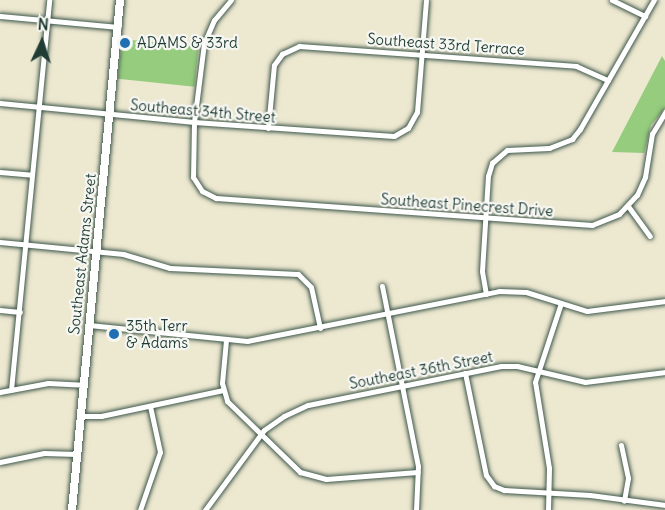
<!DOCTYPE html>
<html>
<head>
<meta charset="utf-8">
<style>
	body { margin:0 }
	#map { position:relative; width:665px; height:510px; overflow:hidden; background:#ede8d0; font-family:Delius,sans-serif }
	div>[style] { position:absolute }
	.green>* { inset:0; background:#96cc7e; transform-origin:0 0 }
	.roads { filter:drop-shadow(0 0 2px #3e574b) drop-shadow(0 0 2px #3e574b) }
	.minor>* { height:5px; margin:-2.5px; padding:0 2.5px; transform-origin:2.5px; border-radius:2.5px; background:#fff }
	.secondary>* { height:8px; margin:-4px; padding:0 4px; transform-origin:4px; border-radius:4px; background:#fff }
	.dots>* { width:16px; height:16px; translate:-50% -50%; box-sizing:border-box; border:3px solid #f6f6f2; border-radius:50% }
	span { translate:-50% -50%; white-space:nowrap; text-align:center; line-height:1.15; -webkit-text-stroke:4.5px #f6f6f2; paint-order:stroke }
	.poi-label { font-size:15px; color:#1f3d34 }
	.left { translate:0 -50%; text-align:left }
	.street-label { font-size:15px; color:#1f3d34 }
	.north { position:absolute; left:12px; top:12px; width:60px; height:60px; -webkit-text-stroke:4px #f6f6f2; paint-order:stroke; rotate:4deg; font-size:16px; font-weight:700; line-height:24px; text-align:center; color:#1f3d34 }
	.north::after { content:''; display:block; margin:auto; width:21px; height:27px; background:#1f3d34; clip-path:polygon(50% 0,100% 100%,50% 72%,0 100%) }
</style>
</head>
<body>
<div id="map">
	<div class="green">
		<div style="left:122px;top:39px;width:77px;height:40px;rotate:6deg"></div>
		<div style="clip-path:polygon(662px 56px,665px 61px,665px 108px,651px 125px,644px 153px,612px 152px)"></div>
	</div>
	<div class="roads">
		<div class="minor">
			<div style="left:231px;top:0;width:26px;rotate:130deg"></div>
			<div style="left:214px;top:20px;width:25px;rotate:113deg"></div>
			<div style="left:204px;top:43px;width:80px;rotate:97.2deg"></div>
			<div style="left:194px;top:122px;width:55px;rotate:91deg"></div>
			<div style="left:193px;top:177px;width:17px;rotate:57deg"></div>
			<div style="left:202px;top:191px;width:16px;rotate:27deg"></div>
			<div style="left:216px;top:198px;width:377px;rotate:4.1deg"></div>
			<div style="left:592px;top:225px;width:29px;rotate:-22deg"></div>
			<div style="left:619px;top:214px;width:26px;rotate:-47deg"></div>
			<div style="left:637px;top:195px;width:20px;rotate:-66deg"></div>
			<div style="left:645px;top:177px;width:44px;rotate:-80.8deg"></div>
			<div style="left:652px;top:134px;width:26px;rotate:-59deg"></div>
			<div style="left:612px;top:0;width:37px;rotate:26deg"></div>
			<div style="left:0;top:16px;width:119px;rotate:5.3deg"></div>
			<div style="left:0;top:103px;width:195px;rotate:5.6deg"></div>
			<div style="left:194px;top:122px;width:200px;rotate:4deg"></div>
			<div style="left:394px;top:136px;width:16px;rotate:-30deg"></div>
			<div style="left:408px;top:128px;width:18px;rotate:-61deg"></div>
			<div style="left:417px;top:112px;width:112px;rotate:-85.4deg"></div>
			<div style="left:268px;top:128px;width:63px;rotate:-84.6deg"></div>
			<div style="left:274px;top:65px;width:14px;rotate:-54deg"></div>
			<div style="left:282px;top:54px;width:19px;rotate:-25deg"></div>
			<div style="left:299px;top:46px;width:278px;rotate:4.1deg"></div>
			<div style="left:576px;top:66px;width:35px;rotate:24deg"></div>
			<div style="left:0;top:172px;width:32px;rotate:5deg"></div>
			<div style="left:628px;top:206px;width:37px;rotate:54deg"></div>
			<div style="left:0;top:242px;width:124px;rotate:5.6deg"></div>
			<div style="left:123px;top:254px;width:49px;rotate:16.6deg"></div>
			<div style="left:170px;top:268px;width:128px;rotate:2.7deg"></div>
			<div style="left:298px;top:274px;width:18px;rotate:45deg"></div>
			<div style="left:311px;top:287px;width:42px;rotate:77.6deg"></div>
			<div style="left:382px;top:286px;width:184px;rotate:78.7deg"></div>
			<div style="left:418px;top:466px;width:44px;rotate:92.6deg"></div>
			<div style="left:486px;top:294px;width:23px;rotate:-100deg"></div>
			<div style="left:482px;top:271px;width:95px;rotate:-86.4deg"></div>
			<div style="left:488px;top:176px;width:14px;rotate:-73deg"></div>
			<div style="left:492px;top:163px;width:20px;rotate:-41deg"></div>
			<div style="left:507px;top:150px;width:42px;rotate:-2.7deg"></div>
			<div style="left:549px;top:148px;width:25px;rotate:-21deg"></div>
			<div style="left:572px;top:139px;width:13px;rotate:-51deg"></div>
			<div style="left:580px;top:129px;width:149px;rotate:-60.2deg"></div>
			<div style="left:0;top:310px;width:20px;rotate:6deg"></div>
			<div style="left:89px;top:325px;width:159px;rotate:5.8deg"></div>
			<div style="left:247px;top:341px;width:257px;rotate:-11.2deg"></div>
			<div style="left:499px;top:291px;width:27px;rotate:2deg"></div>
			<div style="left:526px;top:292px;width:64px;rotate:17.3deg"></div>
			<div style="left:587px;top:311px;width:79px;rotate:-7.3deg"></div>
			<div style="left:226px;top:340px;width:43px;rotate:95.3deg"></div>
			<div style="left:222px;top:383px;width:19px;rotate:74deg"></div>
			<div style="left:227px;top:401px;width:102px;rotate:44.2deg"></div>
			<div style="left:300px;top:472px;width:27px;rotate:15deg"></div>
			<div style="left:326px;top:479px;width:92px;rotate:-4.4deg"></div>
			<div style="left:465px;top:373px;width:104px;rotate:78.4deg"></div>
			<div style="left:486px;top:475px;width:14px;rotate:54deg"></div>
			<div style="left:494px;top:486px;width:11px;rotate:22deg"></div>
			<div style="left:504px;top:490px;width:86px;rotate:3.3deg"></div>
			<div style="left:590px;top:495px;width:76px;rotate:7.6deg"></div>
			<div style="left:11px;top:390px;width:392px;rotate:-84.4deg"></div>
			<div style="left:0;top:392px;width:49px;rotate:-10.6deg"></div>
			<div style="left:48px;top:383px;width:35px;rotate:3deg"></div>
			<div style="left:80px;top:416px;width:21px"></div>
			<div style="left:101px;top:416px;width:125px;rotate:-12deg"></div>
			<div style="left:621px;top:445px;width:34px;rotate:78deg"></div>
			<div style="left:628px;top:478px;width:23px;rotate:100deg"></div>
			<div style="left:0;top:462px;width:45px;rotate:-11.6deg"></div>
			<div style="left:44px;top:453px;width:32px;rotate:2deg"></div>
			<div style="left:140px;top:510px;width:61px;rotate:-71deg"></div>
			<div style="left:160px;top:452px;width:47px;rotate:-102.3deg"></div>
			<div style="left:205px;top:510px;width:99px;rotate:-53.6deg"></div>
			<div style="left:264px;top:430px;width:24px;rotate:-35deg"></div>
			<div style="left:284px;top:416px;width:26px;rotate:-25deg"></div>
			<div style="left:308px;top:405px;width:197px;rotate:-11.4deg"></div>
			<div style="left:501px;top:366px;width:16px"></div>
			<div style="left:517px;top:366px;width:70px;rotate:13.2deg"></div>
			<div style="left:585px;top:382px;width:81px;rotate:-7.1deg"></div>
			<div style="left:548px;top:510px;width:42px;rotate:-88.6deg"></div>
			<div style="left:549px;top:468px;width:87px;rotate:-99.2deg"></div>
			<div style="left:535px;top:382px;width:83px;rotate:-71.8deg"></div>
		</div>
		<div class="secondary">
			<div style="left:72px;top:510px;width:512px;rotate:-84.62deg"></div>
		</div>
	</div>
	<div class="dots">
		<div style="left:125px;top:43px;background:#1f6fb2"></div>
		<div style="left:114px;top:334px;background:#1f6fb2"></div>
	</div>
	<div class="poi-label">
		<span class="left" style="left:137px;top:43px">ADAMS &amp; 33rd</span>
		<span class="left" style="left:126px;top:334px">35th Terr<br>&amp; Adams</span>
	</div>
	<div class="street-label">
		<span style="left:446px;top:44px;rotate:4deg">Southeast 33rd Terrace</span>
		<span style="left:203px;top:111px;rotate:5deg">Southeast 34th Street</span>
		<span style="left:467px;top:205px;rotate:4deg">Southeast Pinecrest Drive</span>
		<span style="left:82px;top:254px;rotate:-84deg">Southeast Adams Street</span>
		<span style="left:421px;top:370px;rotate:-11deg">Southeast 36th Street</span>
	</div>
	<div class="north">N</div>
</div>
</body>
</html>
